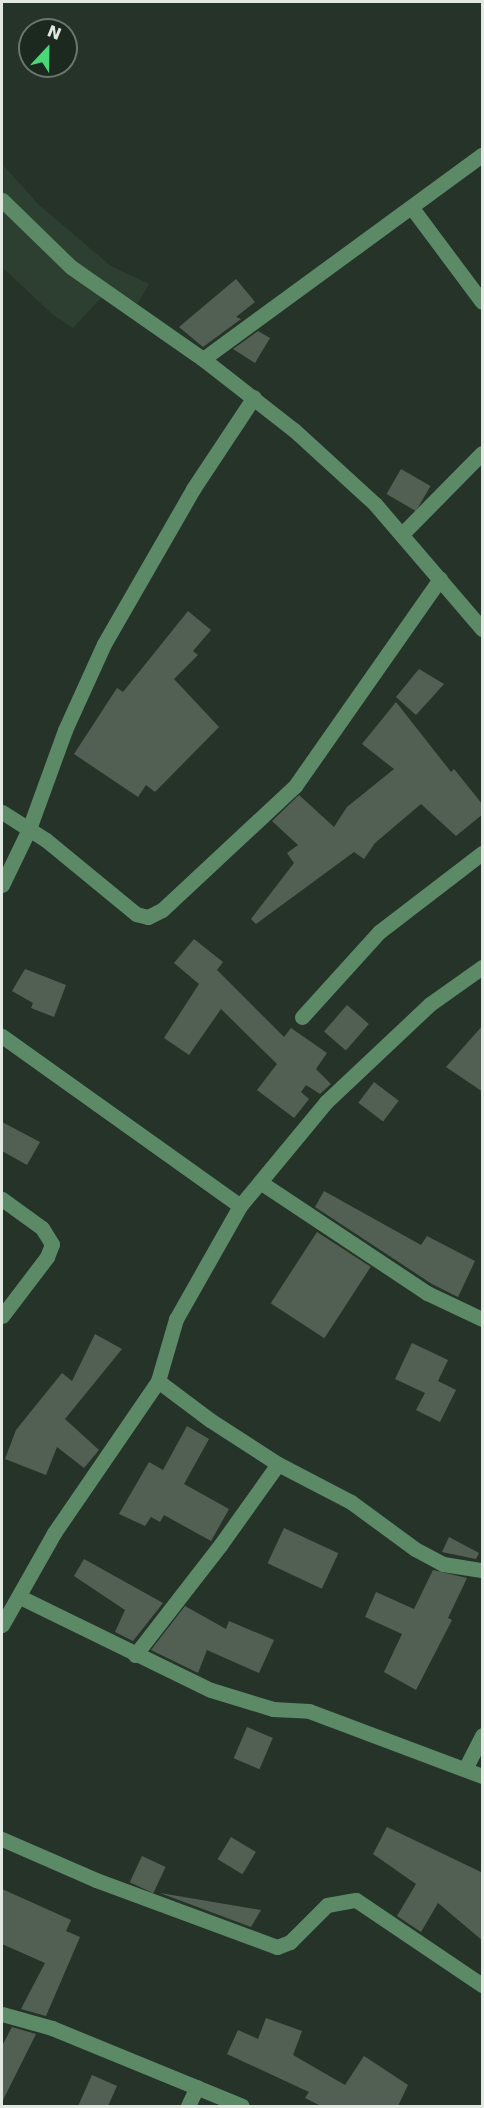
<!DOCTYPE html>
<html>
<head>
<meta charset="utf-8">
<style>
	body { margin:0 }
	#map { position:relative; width:484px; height:2108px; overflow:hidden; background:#263329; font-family:"DejaVu Sans",sans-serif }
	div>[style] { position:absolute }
	.built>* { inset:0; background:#2c3f30 }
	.building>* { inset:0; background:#526054; transform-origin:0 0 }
	.minor>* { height:15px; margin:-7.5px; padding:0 7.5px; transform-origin:7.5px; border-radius:7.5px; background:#5c8a66 }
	span { translate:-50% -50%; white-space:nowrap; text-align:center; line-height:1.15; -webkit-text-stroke:4.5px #1c291f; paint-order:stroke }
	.frame { position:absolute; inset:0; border:3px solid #e1e9e2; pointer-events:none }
	.north { position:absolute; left:18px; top:18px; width:60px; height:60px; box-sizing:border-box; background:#1c291f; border:2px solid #6b766d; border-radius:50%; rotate:22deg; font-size:16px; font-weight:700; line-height:24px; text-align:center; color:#e1e9e2 }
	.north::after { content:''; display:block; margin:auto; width:21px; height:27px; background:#4ad778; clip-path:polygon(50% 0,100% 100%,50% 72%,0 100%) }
</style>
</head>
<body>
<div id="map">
	<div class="built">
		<div style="clip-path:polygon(4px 154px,4px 166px,39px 205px,111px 266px,149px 284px,138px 303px,101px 298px,73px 328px,52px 314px,2px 267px)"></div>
	</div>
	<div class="building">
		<div style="clip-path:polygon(236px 279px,255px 302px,236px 317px,241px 319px,203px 347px,179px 327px)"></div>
		<div style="clip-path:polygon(258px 331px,270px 338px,255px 363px,233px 349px)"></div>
		<div style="left:401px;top:469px;width:34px;height:29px;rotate:30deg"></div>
		<div style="clip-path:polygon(188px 611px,211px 630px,193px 651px,198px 655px,174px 679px,219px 727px,155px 792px,146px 785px,138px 797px,74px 754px,117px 688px,123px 692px)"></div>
		<div style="clip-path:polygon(419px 669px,444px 684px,416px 715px,396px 697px)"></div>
		<div style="clip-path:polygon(396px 702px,451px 772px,454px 769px,483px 805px,483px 814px,456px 836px,421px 804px,375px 843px,364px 859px,354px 852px,256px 924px,251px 919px,294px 863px,287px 853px,298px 845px,272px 821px,299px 795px,334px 827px,347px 807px,394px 769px,362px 744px)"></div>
		<div style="clip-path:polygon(194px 939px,223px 962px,217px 970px,284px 1037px,291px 1028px,327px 1053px,316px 1069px,331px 1084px,320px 1094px,306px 1085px,301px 1092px,309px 1099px,294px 1118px,257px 1090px,277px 1064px,221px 1009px,189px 1055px,164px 1038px,199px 984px,174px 963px)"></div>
		<div style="clip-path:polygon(25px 969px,66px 985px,54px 1017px,31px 1008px,33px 1003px,12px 991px)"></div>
		<div style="left:347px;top:1005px;width:29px;height:35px;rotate:41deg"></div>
		<div style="clip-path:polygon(483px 1025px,483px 1092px,446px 1067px)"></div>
		<div style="left:374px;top:1082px;width:31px;height:26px;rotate:37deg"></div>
		<div style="clip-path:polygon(2px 1122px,40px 1142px,27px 1165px,2px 1151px)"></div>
		<div style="clip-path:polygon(324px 1191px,421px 1245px,427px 1236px,475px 1261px,458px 1297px,432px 1284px,315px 1207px)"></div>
		<div style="left:317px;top:1232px;width:64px;height:85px;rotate:33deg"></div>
		<div style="clip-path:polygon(95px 1334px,122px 1349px,65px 1419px,99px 1450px,84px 1468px,57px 1447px,46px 1475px,5px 1459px,16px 1430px,62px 1373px,72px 1381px)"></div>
		<div style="clip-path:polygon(412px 1343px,448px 1360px,438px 1381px,456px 1390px,440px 1422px,416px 1410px,425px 1393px,395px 1379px)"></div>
		<div style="clip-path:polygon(187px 1426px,209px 1439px,184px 1484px,229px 1509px,211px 1541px,164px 1515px,160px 1522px,151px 1517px,145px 1526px,119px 1514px,149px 1462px,163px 1470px)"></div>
		<div style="left:284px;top:1528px;width:60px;height:39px;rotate:25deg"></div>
		<div style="clip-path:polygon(449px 1537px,479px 1553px,476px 1559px,442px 1552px)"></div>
		<div style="clip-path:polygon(84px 1559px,163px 1603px,133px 1641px,115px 1632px,125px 1610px,74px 1576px)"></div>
		<div style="clip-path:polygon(433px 1570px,467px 1578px,448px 1618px,452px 1620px,416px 1690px,384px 1672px,402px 1634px,365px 1617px,376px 1592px,414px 1609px)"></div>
		<div style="clip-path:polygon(185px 1606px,226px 1629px,229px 1621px,274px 1640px,259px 1673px,207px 1650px,198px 1673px,151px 1650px)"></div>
		<div style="left:247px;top:1727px;width:28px;height:34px;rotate:23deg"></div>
		<div style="clip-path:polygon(387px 1827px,483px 1873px,483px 1941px,438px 1903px,421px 1932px,397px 1916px,416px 1884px,373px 1854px)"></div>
		<div style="left:231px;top:1837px;width:29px;height:26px;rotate:31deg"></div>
		<div style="left:142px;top:1856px;width:26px;height:29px;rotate:25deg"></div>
		<div style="clip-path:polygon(2px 1889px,71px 1920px,66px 1931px,80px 1937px,46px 2016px,21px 2009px,45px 1963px,2px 1944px)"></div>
		<div style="clip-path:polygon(160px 1893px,261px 1910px,251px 1927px)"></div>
		<div style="clip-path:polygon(266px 2018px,302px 2031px,293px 2055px,345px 2085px,364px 2056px,408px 2085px,398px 2106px,321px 2106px,305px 2098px,309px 2092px,227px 2054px,238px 2030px,258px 2039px)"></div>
		<div style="clip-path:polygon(12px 2027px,36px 2034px,2px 2102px,2px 2046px)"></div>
		<div style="clip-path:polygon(92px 2075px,117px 2086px,108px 2106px,78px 2106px)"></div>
	</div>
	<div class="minor">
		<div style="left:2px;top:200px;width:96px;rotate:44.2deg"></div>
		<div style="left:71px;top:267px;width:161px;rotate:34.9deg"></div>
		<div style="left:203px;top:359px;width:115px;rotate:38deg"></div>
		<div style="left:294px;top:430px;width:110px;rotate:42.4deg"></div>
		<div style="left:375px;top:504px;width:165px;rotate:49.4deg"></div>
		<div style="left:412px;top:208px;width:117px;rotate:53.3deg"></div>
		<div style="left:203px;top:359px;width:346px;rotate:-36.2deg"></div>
		<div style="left:403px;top:533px;width:112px;rotate:-45.4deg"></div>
		<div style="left:2px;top:812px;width:52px;rotate:32.5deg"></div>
		<div style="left:46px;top:840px;width:117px;rotate:39.4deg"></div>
		<div style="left:136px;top:914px;width:12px;rotate:14deg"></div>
		<div style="left:148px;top:917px;width:16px;rotate:-27deg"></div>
		<div style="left:162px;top:910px;width:182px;rotate:-43deg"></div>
		<div style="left:295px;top:786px;width:253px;rotate:-55deg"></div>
		<div style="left:2px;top:885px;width:62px;rotate:-64.3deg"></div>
		<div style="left:29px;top:829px;width:105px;rotate:-70deg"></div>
		<div style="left:65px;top:730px;width:94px;rotate:-65.6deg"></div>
		<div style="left:104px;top:644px;width:179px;rotate:-60.1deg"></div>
		<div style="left:193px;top:489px;width:110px;rotate:-56.5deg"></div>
		<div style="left:482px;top:967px;width:64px;rotate:144.6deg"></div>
		<div style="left:430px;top:1004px;width:143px;rotate:136.7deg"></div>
		<div style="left:326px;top:1102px;width:135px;rotate:129.6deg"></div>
		<div style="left:240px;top:1206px;width:130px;rotate:119.5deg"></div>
		<div style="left:176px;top:1319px;width:65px;rotate:106.2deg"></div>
		<div style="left:158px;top:1381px;width:65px;rotate:36.9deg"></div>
		<div style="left:210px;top:1420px;width:81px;rotate:32.9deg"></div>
		<div style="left:278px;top:1464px;width:82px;rotate:27.5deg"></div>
		<div style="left:351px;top:1502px;width:79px;rotate:36.3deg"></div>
		<div style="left:415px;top:1549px;width:32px;rotate:28deg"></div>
		<div style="left:443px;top:1564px;width:39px;rotate:9deg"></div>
		<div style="left:302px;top:1017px;width:115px;rotate:-47.8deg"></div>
		<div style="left:379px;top:932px;width:130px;rotate:-37.5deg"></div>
		<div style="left:2px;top:1036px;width:292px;rotate:35.5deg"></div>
		<div style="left:260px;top:1182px;width:201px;rotate:33.6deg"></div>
		<div style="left:427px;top:1293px;width:61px;rotate:25.3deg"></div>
		<div style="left:2px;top:1199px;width:49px;rotate:35.9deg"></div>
		<div style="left:42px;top:1228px;width:19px;rotate:58deg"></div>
		<div style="left:52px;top:1244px;width:14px;rotate:111deg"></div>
		<div style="left:47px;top:1257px;width:74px;rotate:127.3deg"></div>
		<div style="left:20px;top:1597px;width:212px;rotate:26deg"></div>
		<div style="left:211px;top:1690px;width:65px;rotate:17deg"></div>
		<div style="left:273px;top:1709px;width:36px;rotate:3deg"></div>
		<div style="left:309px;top:1711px;width:185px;rotate:20.6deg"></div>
		<div style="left:2px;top:1625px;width:106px;rotate:-60.5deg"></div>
		<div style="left:54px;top:1533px;width:184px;rotate:-55.6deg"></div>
		<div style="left:135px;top:1655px;width:140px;rotate:-52.2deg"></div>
		<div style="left:221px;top:1544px;width:98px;rotate:-54.5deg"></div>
		<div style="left:465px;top:1769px;width:38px;rotate:-63deg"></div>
		<div style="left:2px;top:1839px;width:103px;rotate:23.6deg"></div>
		<div style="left:96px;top:1880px;width:193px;rotate:20.3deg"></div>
		<div style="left:277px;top:1947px;width:14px;rotate:-21deg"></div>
		<div style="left:290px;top:1942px;width:52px;rotate:-45deg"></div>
		<div style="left:327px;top:1905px;width:29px;rotate:-10deg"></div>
		<div style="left:356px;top:1900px;width:152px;rotate:34deg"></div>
		<div style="left:2px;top:2014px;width:52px;rotate:15.6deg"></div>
		<div style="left:52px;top:2028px;width:205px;rotate:22.3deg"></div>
		<div style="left:188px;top:2106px;width:21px;rotate:-65deg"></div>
	</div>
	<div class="frame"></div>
	<div class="north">N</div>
</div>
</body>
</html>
